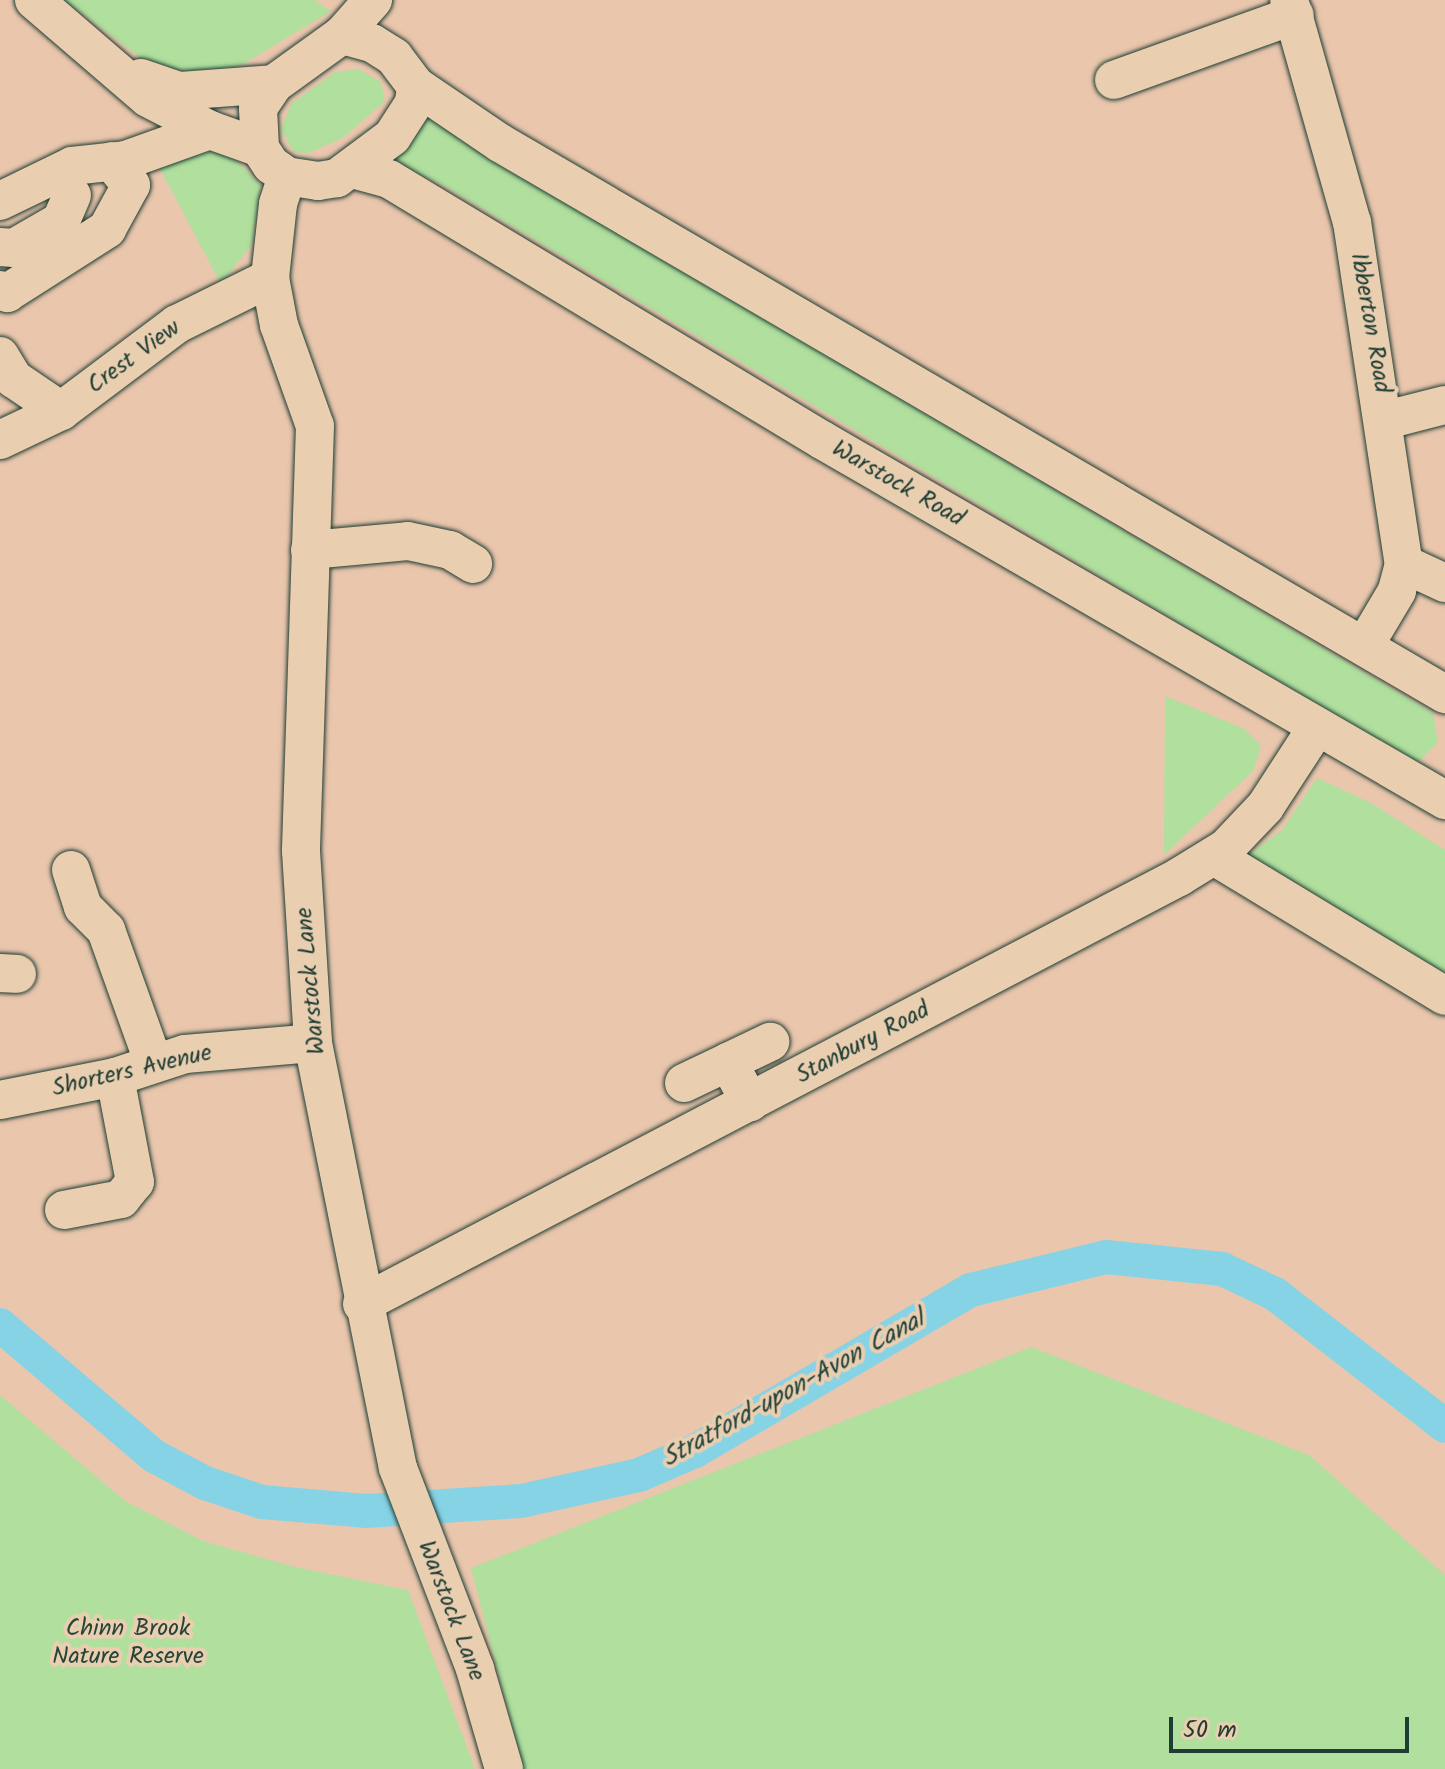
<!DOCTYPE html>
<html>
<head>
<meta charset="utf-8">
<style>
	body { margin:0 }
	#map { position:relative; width:1445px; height:1769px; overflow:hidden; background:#eac6ad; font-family:Kalam,sans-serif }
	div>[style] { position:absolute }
	.green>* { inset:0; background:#b0df9e }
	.canal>* { height:34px; margin:-17px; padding:0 17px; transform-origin:17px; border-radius:17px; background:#87d3e6 }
	.roads { filter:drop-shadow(0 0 2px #1f3d34) drop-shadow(0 0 2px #1f3d34) }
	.minor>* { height:38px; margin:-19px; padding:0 19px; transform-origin:19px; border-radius:19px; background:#e9ceb0 }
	span { translate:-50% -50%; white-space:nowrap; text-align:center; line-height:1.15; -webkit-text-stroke:8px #e9ceb0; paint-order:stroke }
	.street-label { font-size:24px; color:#1f3d34 }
	.park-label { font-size:24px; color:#264539 }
	.water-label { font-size:26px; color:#24443d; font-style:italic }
	.scale { position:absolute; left:1169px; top:1717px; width:240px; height:36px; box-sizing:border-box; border:4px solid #1f3d34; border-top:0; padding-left:10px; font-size:24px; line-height:28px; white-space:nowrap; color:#1f3d34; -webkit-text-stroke:6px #e9ceb0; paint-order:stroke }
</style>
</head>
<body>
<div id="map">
	<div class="green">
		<div style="clip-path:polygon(64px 0,314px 0,331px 11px,235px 69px,166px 77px)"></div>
		<div style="clip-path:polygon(359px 69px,381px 82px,385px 101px,344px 137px,309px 153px,294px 152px,281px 129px,291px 104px,335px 72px)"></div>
		<div style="clip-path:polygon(426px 111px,576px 208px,1433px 713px,1438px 742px,1417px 764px,443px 185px,391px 161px)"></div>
		<div style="clip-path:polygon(193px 151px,228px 152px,261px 185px,252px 244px,221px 284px,158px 165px)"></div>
		<div style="clip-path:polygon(1165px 696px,1245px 729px,1261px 746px,1253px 771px,1164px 855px)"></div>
		<div style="clip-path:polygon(1317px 778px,1371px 803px,1445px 850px,1445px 980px,1246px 857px,1282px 830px)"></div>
		<div style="clip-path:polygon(1031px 1347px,1309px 1455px,1445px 1575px,1445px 1769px,523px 1769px,471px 1568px)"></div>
		<div style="clip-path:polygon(0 1395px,125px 1501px,203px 1541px,295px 1567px,408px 1590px,475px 1769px,0 1769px)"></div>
	</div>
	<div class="canal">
		<div style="left:0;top:1325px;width:202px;rotate:40.4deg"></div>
		<div style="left:154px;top:1456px;width:58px;rotate:27.9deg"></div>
		<div style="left:205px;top:1483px;width:60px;rotate:18.4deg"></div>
		<div style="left:262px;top:1502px;width:104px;rotate:4.9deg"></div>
		<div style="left:366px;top:1511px;width:155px;rotate:-3.7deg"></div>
		<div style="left:521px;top:1501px;width:121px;rotate:-12.4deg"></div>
		<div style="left:639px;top:1475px;width:61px;rotate:-23.2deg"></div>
		<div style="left:695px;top:1451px;width:320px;rotate:-30.3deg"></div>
		<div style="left:971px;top:1290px;width:139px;rotate:-13.7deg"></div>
		<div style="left:1106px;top:1257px;width:117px;rotate:5.9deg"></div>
		<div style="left:1222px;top:1269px;width:59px;rotate:25.3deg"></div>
		<div style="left:1275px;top:1294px;width:215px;rotate:37.8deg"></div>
	</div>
	<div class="roads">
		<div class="minor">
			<div style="left:34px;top:0;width:150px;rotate:40.7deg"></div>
			<div style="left:148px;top:98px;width:70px;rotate:27.3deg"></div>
			<div style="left:210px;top:130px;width:53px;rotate:19.8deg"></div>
			<div style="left:1289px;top:0;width:231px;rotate:74.2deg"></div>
			<div style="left:1352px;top:222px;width:346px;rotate:81.4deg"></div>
			<div style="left:1404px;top:564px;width:28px;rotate:105deg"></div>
			<div style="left:1397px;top:591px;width:63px;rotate:120.7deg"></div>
			<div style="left:342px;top:35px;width:31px;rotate:15deg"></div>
			<div style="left:372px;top:43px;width:26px;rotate:32deg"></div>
			<div style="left:394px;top:57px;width:36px;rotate:53deg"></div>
			<div style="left:416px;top:86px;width:17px;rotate:97deg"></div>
			<div style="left:414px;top:103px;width:40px;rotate:122.9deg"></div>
			<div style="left:392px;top:137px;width:69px;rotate:143.3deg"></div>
			<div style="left:337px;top:178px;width:19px;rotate:171deg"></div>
			<div style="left:318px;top:181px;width:31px;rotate:-171deg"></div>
			<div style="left:287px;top:176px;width:19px;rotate:-145deg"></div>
			<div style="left:271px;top:165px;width:20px;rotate:-123deg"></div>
			<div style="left:260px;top:148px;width:40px;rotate:-92.9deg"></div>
			<div style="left:258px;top:108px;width:29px;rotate:-56deg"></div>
			<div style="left:274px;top:84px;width:84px;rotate:-35.8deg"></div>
			<div style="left:342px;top:35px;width:47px;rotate:-48.5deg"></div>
			<div style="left:141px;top:78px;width:40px;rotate:18.9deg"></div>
			<div style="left:179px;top:91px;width:95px;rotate:-4.2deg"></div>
			<div style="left:1114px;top:80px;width:192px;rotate:-19.8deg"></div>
			<div style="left:416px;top:86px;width:102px;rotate:34.2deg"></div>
			<div style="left:500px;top:143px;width:1094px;rotate:30.25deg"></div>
			<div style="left:352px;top:169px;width:38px;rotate:15deg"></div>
			<div style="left:389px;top:179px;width:506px;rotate:31.08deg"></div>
			<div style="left:822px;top:440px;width:720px;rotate:30.02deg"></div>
			<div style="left:287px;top:176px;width:29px;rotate:108deg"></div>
			<div style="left:278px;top:204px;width:74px;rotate:96.2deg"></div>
			<div style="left:270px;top:278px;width:48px;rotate:79.2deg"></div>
			<div style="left:279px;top:325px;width:107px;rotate:70.4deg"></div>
			<div style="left:315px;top:426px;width:425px;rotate:91.9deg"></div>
			<div style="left:301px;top:851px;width:192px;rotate:86.4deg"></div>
			<div style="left:313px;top:1043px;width:433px;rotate:78.7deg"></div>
			<div style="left:398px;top:1468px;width:215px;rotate:69deg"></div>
			<div style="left:475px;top:1669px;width:104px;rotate:73.8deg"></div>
			<div style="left:0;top:201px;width:80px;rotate:-25.9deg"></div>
			<div style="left:72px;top:166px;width:54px;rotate:-6.3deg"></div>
			<div style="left:126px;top:160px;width:89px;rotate:-19.7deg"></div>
			<div style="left:0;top:247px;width:14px;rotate:4deg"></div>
			<div style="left:14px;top:248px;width:54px;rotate:-29.9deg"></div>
			<div style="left:61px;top:221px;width:28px;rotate:-67deg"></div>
			<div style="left:0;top:290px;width:8px;rotate:23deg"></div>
			<div style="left:7px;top:293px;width:119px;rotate:-32.6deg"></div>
			<div style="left:107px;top:229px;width:50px;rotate:-61.4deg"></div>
			<div style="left:131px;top:185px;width:31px;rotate:-130deg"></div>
			<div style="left:0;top:356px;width:27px;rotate:59deg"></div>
			<div style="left:14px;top:379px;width:57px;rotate:34.2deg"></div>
			<div style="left:1386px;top:420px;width:61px;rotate:-14.3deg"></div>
			<div style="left:0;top:440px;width:68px;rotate:-25.4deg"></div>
			<div style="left:61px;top:411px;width:145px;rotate:-36.9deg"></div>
			<div style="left:177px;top:324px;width:104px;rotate:-26.3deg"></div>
			<div style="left:310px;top:550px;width:98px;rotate:-5.2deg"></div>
			<div style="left:408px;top:541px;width:43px;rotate:12.1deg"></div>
			<div style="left:450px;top:550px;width:27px;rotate:31deg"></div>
			<div style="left:1404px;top:564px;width:45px;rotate:24.9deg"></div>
			<div style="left:1214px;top:856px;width:270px;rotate:31.2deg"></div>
			<div style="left:71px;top:870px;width:39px;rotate:72deg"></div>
			<div style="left:83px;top:907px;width:33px;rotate:45deg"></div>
			<div style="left:106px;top:930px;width:142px;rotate:70.3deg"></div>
			<div style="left:0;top:973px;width:17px;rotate:3deg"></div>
			<div style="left:728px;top:1062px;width:47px;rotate:-25.5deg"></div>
			<div style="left:684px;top:1083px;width:49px;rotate:-25.5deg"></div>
			<div style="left:728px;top:1062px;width:46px;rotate:61.2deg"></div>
			<div style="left:0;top:1100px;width:117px;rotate:-11.3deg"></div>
			<div style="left:115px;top:1077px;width:74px;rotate:-18.2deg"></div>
			<div style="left:185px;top:1054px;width:128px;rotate:-4.9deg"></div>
			<div style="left:64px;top:1210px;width:58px;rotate:-10.9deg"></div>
			<div style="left:121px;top:1199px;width:22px;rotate:-51deg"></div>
			<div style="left:135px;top:1182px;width:107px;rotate:-100.8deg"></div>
			<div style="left:362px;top:1304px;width:922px;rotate:-27.59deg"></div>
			<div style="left:1179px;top:877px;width:55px;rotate:-31.7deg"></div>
			<div style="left:1226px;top:848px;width:57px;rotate:-46.4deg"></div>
			<div style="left:1265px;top:807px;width:95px;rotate:-57deg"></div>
		</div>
	</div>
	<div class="street-label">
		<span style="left:1370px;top:323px;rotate:80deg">Ibberton Road</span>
		<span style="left:134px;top:357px;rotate:-36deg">Crest View</span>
		<span style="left:898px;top:484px;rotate:30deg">Warstock Road</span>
		<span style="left:311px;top:981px;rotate:-95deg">Warstock Lane</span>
		<span style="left:863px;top:1043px;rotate:-28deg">Stanbury Road</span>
		<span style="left:132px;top:1071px;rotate:-13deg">Shorters Avenue</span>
		<span style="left:451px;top:1611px;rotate:69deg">Warstock Lane</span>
	</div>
	<div class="park-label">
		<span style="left:128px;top:1643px">Chinn Brook<br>Nature Reserve</span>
	</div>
	<div class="water-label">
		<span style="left:794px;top:1390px;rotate:-29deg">Stratford-upon-Avon Canal</span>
	</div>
	<div class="scale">50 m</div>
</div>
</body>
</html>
